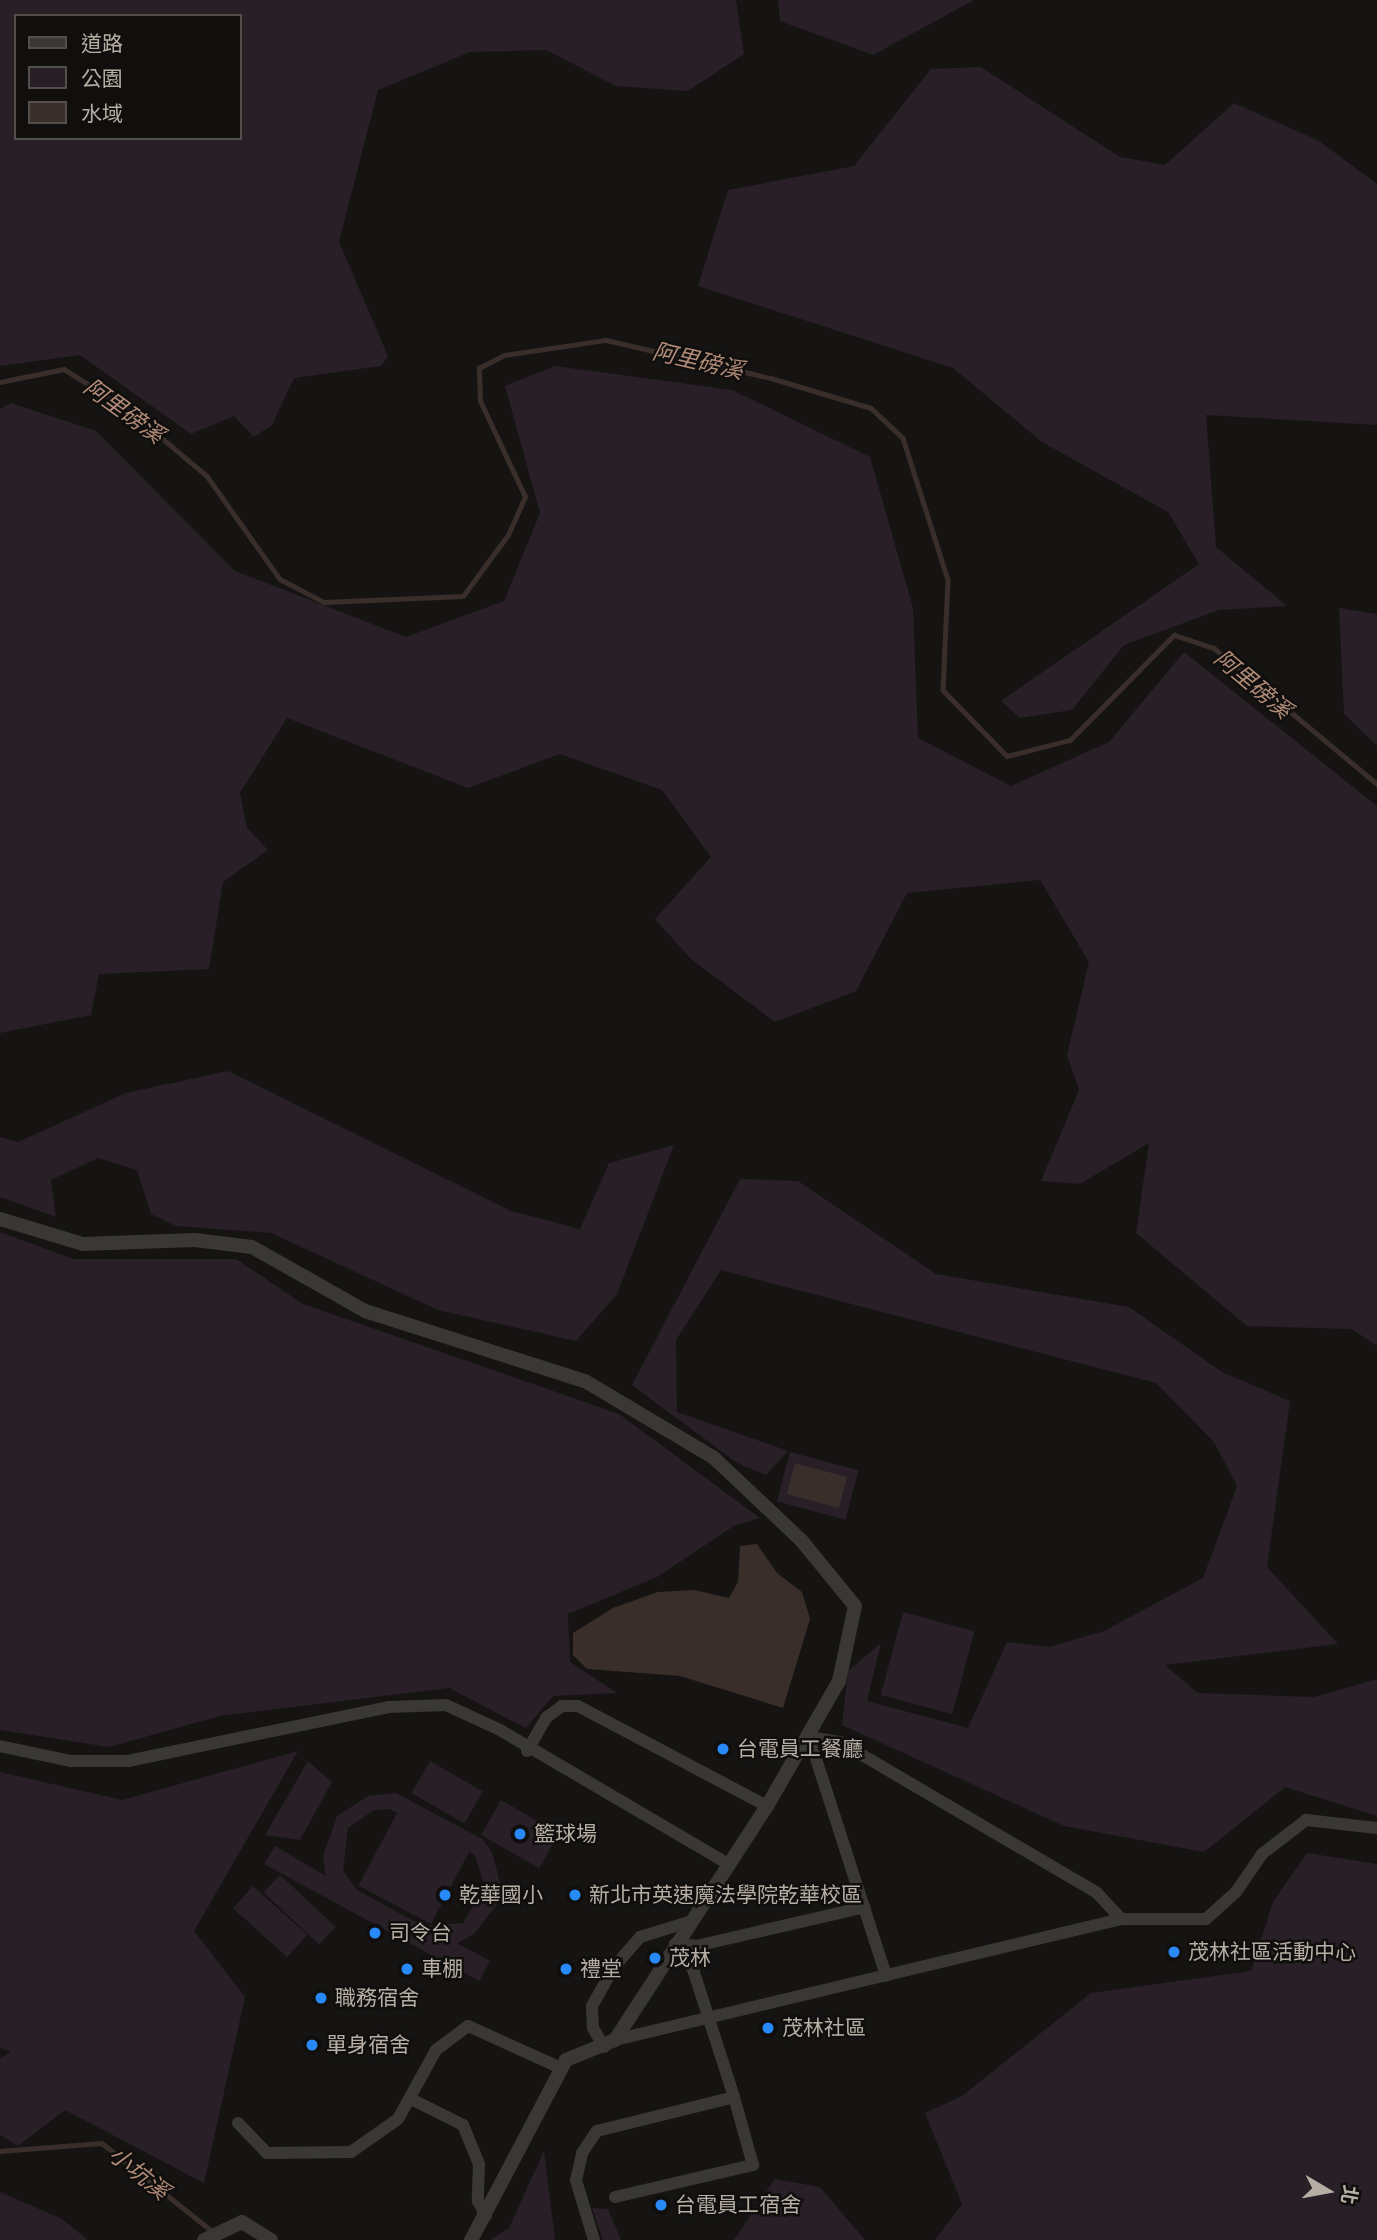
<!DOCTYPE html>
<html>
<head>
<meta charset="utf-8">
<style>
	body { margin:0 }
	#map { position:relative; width:1377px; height:2240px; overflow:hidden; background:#151413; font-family:Poppins,"Noto Sans TC",sans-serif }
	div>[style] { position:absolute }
	.green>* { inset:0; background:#281f27; transform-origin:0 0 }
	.water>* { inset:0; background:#392e29; transform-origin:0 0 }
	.stream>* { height:4.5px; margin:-2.25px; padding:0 2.25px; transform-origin:2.25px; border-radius:2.25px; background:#392e29 }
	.minor>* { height:12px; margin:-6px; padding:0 6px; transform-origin:6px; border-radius:6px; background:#3a3834 }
	.tertiary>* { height:14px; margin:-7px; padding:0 7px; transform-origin:7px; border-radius:7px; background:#3a3834 }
	.dots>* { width:19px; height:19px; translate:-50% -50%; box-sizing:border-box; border:4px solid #100f0e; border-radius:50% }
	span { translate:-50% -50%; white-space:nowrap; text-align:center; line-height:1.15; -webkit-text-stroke:5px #100f0e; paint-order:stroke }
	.poi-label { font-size:21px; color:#b6aea4 }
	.left { translate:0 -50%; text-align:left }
	.water-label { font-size:23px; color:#b28c79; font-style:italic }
	.legend { position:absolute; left:14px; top:14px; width:228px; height:126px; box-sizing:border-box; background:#100f0e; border:2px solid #524f4a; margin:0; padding:9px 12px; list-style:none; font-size:21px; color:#b6aea4 }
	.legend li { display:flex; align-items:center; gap:14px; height:35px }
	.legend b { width:35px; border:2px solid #524f4a }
	.north { position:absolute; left:1293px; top:2156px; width:70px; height:70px; -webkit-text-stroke:5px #100f0e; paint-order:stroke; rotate:100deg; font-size:19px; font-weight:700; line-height:28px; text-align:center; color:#b6aea4 }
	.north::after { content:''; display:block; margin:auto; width:24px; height:32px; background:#b6aea4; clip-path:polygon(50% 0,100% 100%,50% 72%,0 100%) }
</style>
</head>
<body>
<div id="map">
	<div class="green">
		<div style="clip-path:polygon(evenodd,0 0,736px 0,744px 54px,688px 91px,616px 86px,546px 50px,470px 52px,378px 90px,339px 242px,388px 356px,381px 366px,294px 378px,272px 425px,254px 437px,234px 416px,191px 434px,80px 355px,0 366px,0 0,16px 16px,240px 16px,240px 138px,16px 138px,16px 16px)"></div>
		<div style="clip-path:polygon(778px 0,974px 0,873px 55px,780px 21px)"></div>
		<div style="clip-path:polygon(981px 67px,1120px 157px,1165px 165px,1234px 103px,1319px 141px,1377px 184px,1377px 425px,1206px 415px,1216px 547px,1287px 606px,1219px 610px,1124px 645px,1072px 710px,1020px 718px,1001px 701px,1199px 564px,1168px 512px,1042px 442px,953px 368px,698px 286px,728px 190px,854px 166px,931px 69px)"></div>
		<div style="clip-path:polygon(555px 366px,732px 390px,870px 457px,913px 608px,918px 738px,1011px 786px,1109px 742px,1184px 652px,1377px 806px,1377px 1346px,1352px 1329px,1247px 1326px,1136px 1233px,1149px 1143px,1080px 1184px,1041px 1181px,1079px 1090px,1067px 1055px,1089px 962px,1040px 880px,907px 893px,856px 991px,775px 1022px,691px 959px,655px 919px,711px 857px,662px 790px,560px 754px,468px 788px,287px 718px,240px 793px,247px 828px,268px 850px,223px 882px,209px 969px,99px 974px,91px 1015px,0 1033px,0 409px,11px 403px,96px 431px,235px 571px,406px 637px,504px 601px,540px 513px,505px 386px)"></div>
		<div style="clip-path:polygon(1339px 608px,1377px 614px,1377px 746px,1344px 714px)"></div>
		<div style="clip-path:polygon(228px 1071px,511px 1211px,580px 1229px,609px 1163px,674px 1145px,617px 1294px,576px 1341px,438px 1310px,271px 1233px,176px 1226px,151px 1214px,137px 1170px,98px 1158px,51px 1180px,56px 1217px,0 1197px,0 1137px,18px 1142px,126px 1093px)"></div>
		<div style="clip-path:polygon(740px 1179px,798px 1181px,936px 1274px,1129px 1307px,1222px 1372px,1290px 1401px,1267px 1567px,1338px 1644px,1165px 1665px,1198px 1693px,1314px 1697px,1377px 1679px,1377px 1816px,1285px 1787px,1204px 1852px,1064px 1826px,842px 1725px,848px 1671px,881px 1643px,867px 1701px,968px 1728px,1007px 1642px,1049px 1647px,1104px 1631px,1203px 1578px,1237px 1486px,1214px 1442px,1156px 1383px,721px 1270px,676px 1340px,677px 1412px,788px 1451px,766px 1475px,737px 1463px,632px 1385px)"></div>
		<div style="clip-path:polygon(0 1232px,73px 1259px,236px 1259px,303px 1304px,619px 1414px,760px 1518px,734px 1526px,657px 1577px,568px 1614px,570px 1662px,617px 1693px,553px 1696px,526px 1728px,449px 1688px,220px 1716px,109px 1747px,0 1730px)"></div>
		<div style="left:790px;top:1452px;width:71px;height:51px;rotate:15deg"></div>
		<div style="left:903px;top:1612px;width:74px;height:86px;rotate:15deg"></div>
		<div style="clip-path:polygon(298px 1751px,194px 1931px,245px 1997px,204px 2183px,65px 2110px,18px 2146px,0 2135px,0 2058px,11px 2052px,0 2048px,0 1772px,122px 1800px)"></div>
		<div style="clip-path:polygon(308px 1761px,332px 1782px,300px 1840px,265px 1835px)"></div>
		<div style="left:430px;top:1761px;width:61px;height:37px;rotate:30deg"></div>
		<div style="clip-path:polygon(evenodd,396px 1793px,482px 1839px,492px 1852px,501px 1887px,498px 1903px,474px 1934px,457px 1943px,490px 1961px,479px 1981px,264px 1864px,275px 1846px,326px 1876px,323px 1856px,337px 1816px,368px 1796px,396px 1793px,390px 1809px,475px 1855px,485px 1887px,463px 1923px,423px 1926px,357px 1890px,343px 1871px,348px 1828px,374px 1810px,390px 1809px)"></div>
		<div style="left:501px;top:1800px;width:67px;height:40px;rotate:30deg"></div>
		<div style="left:397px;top:1813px;width:82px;height:82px;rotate:28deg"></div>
		<div style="clip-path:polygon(1307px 1853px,1377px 1864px,1377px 2240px,935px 2240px,962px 2204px,925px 2113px,962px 2096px,1091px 1993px,1251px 1971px,1273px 1902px)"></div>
		<div style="left:280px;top:1875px;width:76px;height:24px;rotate:43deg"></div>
		<div style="left:253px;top:1886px;width:73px;height:30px;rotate:42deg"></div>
		<div style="clip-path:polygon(544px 2151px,555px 2240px,490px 2240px,509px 2228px)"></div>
		<div style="clip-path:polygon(775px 2179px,820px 2187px,865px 2240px,734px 2240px)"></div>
		<div style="clip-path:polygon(0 2192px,62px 2219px,88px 2240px,0 2240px)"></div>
		<div style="clip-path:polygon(592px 2208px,608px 2209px,621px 2240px,603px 2240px)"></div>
	</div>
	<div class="water">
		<div style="left:795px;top:1463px;width:54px;height:32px;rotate:15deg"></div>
		<div style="clip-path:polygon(757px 1544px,777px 1573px,802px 1592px,810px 1619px,783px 1708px,680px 1676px,587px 1669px,573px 1655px,573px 1633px,613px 1608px,658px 1592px,694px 1590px,729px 1598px,738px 1582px,740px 1546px)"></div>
	</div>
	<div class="stream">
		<div style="left:0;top:382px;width:65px;rotate:-11.5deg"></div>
		<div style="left:64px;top:369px;width:78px;rotate:32.5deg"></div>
		<div style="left:130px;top:411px;width:101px;rotate:40.2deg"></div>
		<div style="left:207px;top:476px;width:126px;rotate:54.7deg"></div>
		<div style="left:280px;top:579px;width:50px;rotate:27.6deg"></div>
		<div style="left:324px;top:602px;width:139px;rotate:-2.5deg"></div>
		<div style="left:463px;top:596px;width:76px;rotate:-53.6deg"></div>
		<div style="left:508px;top:535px;width:42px;rotate:-65.9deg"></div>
		<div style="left:525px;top:497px;width:106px;rotate:-115.1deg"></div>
		<div style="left:480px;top:401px;width:33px;rotate:-92deg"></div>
		<div style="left:479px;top:368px;width:28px;rotate:-27deg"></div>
		<div style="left:504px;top:355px;width:103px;rotate:-8.4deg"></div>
		<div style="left:606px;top:340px;width:169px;rotate:13deg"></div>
		<div style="left:771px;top:378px;width:104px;rotate:16.7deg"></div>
		<div style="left:871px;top:408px;width:44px;rotate:43.2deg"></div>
		<div style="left:903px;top:438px;width:149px;rotate:72.4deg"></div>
		<div style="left:948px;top:580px;width:110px;rotate:92.6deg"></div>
		<div style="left:943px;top:690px;width:92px;rotate:45.9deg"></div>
		<div style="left:1007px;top:756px;width:65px;rotate:-14.3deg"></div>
		<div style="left:1070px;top:740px;width:148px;rotate:-45.3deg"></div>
		<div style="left:1174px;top:635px;width:42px;rotate:18deg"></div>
		<div style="left:1214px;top:648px;width:212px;rotate:39.8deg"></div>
		<div style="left:0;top:2151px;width:102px;rotate:-4.5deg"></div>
		<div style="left:102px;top:2143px;width:142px;rotate:38.7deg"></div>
	</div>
	<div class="minor">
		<div style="left:809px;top:1737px;width:31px;rotate:9deg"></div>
		<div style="left:840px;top:1742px;width:298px;rotate:30.4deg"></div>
		<div style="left:1097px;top:1893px;width:35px;rotate:47deg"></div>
		<div style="left:809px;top:1737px;width:251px;rotate:72.1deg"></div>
		<div style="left:0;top:1746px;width:73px;rotate:11.9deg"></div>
		<div style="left:71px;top:1761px;width:57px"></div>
		<div style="left:128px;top:1761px;width:266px;rotate:-11.7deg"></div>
		<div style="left:388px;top:1707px;width:58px;rotate:-2deg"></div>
		<div style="left:446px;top:1705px;width:60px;rotate:24.8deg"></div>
		<div style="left:500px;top:1730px;width:263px;rotate:30.4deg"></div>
		<div style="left:527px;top:1751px;width:39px;rotate:-60deg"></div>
		<div style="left:547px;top:1717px;width:19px;rotate:-36deg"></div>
		<div style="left:562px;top:1706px;width:16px"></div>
		<div style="left:578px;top:1706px;width:214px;rotate:27.9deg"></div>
		<div style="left:675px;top:1944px;width:21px;rotate:5deg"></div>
		<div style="left:696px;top:1946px;width:173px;rotate:-13deg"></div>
		<div style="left:615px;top:2040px;width:520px;rotate:-13.45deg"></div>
		<div style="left:1121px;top:1919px;width:85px"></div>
		<div style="left:1206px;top:1919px;width:40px;rotate:-42deg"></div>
		<div style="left:1236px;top:1892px;width:46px;rotate:-55.6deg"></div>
		<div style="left:1262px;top:1854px;width:56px;rotate:-37.7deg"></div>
		<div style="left:1306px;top:1820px;width:71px;rotate:6.4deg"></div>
		<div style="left:604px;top:2047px;width:22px;rotate:-120deg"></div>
		<div style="left:593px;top:2028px;width:22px;rotate:-93deg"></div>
		<div style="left:592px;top:2006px;width:45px;rotate:-60.6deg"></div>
		<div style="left:614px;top:1967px;width:40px;rotate:-49deg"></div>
		<div style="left:640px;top:1937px;width:51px;rotate:-17deg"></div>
		<div style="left:411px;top:2099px;width:58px;rotate:26.6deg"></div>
		<div style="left:463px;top:2125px;width:42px;rotate:67.7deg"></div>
		<div style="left:479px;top:2164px;width:37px;rotate:92deg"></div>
		<div style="left:478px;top:2201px;width:17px;rotate:62deg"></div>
		<div style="left:238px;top:2123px;width:42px;rotate:46deg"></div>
		<div style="left:267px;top:2153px;width:84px;rotate:-0.7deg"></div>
		<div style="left:351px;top:2152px;width:57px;rotate:-35.1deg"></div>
		<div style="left:398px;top:2119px;width:79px;rotate:-61.2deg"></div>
		<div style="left:436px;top:2050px;width:40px;rotate:-37deg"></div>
		<div style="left:468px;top:2026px;width:102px;rotate:24.3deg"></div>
		<div style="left:615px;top:2197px;width:142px;rotate:-13.1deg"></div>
		<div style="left:753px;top:2165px;width:71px;rotate:-105.6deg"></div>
		<div style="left:594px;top:2240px;width:63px;rotate:-106.7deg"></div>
		<div style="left:576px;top:2180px;width:28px;rotate:-77deg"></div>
		<div style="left:582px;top:2153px;width:27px;rotate:-56deg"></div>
		<div style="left:597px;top:2131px;width:141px;rotate:-13.9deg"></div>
		<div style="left:734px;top:2097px;width:134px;rotate:-107.8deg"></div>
		<div style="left:693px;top:1969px;width:31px;rotate:-126deg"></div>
	</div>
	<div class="tertiary">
		<div style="left:0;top:1219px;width:87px;rotate:16.8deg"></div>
		<div style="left:83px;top:1244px;width:112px;rotate:-2deg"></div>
		<div style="left:195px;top:1240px;width:57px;rotate:7deg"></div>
		<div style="left:252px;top:1247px;width:130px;rotate:29.5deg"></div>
		<div style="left:365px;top:1311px;width:231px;rotate:17.7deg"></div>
		<div style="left:585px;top:1381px;width:150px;rotate:30.8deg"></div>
		<div style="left:714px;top:1458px;width:120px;rotate:43.3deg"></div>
		<div style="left:801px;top:1540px;width:85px;rotate:50.7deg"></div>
		<div style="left:855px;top:1606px;width:77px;rotate:102deg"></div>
		<div style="left:839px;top:1681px;width:144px;rotate:119.9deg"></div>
		<div style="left:767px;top:1806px;width:279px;rotate:123deg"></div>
		<div style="left:615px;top:2040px;width:53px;rotate:157.8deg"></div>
		<div style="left:566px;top:2060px;width:204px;rotate:117.8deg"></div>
		<div style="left:204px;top:2240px;width:42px;rotate:-25.3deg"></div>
		<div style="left:242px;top:2222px;width:34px;rotate:32deg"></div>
	</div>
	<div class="dots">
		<div style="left:723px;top:1749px;background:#288af8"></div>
		<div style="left:520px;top:1834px;background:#288af8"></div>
		<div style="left:445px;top:1895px;background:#288af8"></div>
		<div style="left:575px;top:1895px;background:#288af8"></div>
		<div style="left:375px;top:1933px;background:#288af8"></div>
		<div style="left:1174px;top:1952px;background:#288af8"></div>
		<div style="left:655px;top:1958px;background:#288af8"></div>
		<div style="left:407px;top:1969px;background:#288af8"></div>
		<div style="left:566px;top:1969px;background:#288af8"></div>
		<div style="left:321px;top:1998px;background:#288af8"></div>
		<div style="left:768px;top:2028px;background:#288af8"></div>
		<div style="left:312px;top:2045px;background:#288af8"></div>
		<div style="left:661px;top:2205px;background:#288af8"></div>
	</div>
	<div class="poi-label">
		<span class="left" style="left:737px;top:1749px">台電員工餐廳</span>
		<span class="left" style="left:534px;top:1834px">籃球場</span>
		<span class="left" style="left:459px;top:1895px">乾華國小</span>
		<span class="left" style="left:589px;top:1895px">新北市英速魔法學院乾華校區</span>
		<span class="left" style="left:389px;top:1933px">司令台</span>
		<span class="left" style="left:1188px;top:1952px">茂林社區活動中心</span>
		<span class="left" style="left:669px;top:1958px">茂林</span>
		<span class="left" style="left:421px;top:1969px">車棚</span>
		<span class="left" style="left:580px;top:1969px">禮堂</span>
		<span class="left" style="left:335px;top:1998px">職務宿舍</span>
		<span class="left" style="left:782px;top:2028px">茂林社區</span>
		<span class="left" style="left:326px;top:2045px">單身宿舍</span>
		<span class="left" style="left:675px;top:2205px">台電員工宿舍</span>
	</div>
	<div class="water-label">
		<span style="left:698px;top:361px;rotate:13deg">阿里磅溪</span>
		<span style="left:124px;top:411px;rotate:36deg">阿里磅溪</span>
		<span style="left:1253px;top:684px;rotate:40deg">阿里磅溪</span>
		<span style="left:139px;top:2173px;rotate:39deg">小坑溪</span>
	</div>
	<ul class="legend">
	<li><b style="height:9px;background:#3a3834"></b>道路</li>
	<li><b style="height:19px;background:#281f27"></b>公園</li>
	<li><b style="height:19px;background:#392e29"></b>水域</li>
	</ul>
	<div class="north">北</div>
</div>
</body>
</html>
